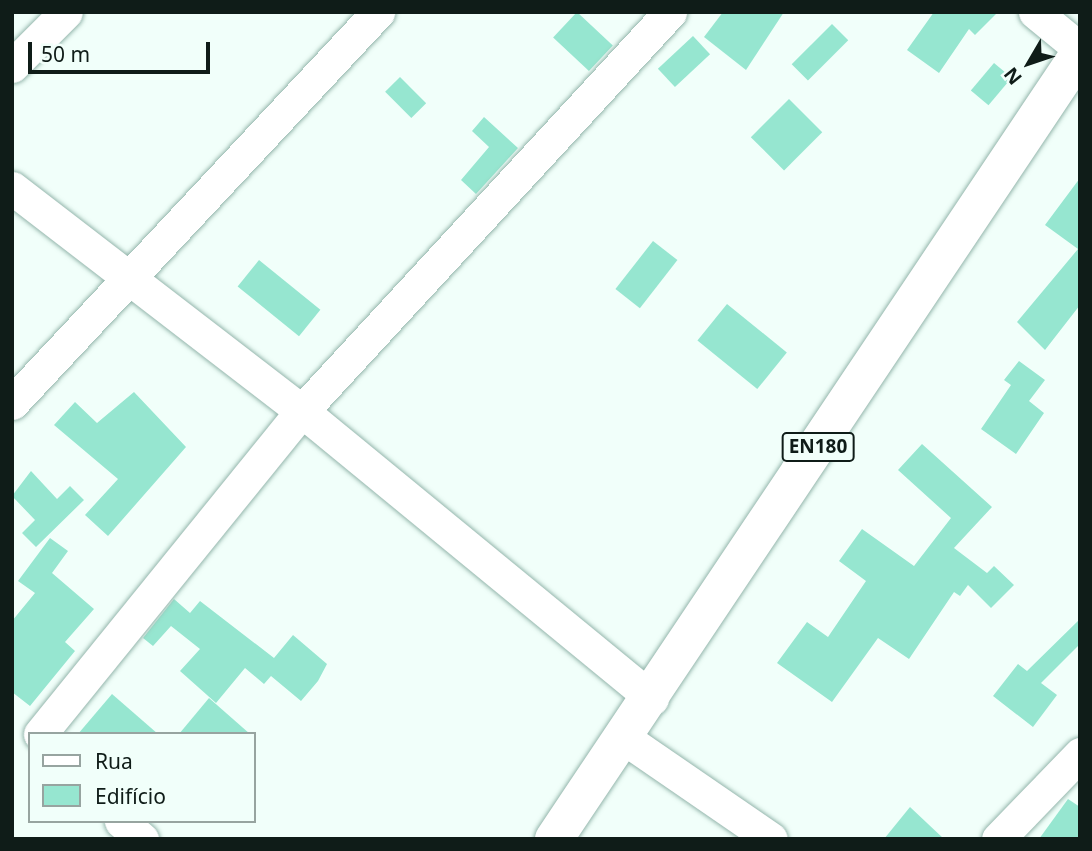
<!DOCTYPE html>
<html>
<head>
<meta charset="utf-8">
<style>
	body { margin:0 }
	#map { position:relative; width:1092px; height:851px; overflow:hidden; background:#f1fffa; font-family:"Noto Sans",sans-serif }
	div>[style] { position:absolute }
	.building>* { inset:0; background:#96e6d0; transform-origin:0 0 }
	.roads { filter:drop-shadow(0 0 2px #94b6ac) drop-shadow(0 0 2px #94b6ac) }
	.minor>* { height:33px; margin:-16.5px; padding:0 16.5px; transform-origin:16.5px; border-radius:16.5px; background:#fff }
	.major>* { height:38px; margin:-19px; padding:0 19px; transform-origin:19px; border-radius:19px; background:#fff }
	span { translate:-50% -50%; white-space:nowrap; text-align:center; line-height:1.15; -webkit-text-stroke:5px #f1fffa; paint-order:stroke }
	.shield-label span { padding:2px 5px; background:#f1fffa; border:2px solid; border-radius:5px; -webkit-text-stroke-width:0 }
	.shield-label { font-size:19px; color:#0f1c18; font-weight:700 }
	.frame { position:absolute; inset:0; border:14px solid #0f1c18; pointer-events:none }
	.legend { position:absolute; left:28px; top:732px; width:228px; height:91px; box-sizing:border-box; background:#f1fffa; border:2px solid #97a4a0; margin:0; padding:9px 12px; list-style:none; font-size:21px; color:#0f1c18 }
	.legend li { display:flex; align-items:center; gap:14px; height:35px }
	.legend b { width:35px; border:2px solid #97a4a0 }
	.north { position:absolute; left:994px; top:28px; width:70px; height:70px; -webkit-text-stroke:5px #f1fffa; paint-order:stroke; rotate:231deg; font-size:19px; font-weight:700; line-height:28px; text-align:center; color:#0f1c18 }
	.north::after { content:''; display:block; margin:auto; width:24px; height:32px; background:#0f1c18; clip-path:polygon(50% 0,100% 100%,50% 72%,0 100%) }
	.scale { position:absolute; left:28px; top:42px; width:182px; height:32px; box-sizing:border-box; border:4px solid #0f1c18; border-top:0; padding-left:9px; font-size:21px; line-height:24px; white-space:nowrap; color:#0f1c18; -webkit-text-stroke:5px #f1fffa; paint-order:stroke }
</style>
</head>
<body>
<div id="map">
	<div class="building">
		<div style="left:577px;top:12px;width:49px;height:35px;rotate:43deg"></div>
		<div style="clip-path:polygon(723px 12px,784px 12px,746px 70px,704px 37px)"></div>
		<div style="clip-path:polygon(934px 12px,998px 12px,975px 35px,969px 29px,939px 73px,907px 50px)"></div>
		<div style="left:832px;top:24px;width:23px;height:57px;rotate:45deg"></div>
		<div style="left:693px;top:36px;width:25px;height:48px;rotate:47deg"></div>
		<div style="left:994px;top:63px;width:23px;height:36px;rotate:40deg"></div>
		<div style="left:400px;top:77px;width:37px;height:21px;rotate:45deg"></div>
		<div style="left:789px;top:99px;width:47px;height:54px;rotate:45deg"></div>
		<div style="clip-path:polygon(484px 117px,518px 148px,476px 194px,461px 180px,489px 147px,472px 131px)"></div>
		<div style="clip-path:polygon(1080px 178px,1080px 305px,1045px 350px,1017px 322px,1078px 249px,1045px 225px)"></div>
		<div style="left:653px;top:241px;width:31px;height:61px;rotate:38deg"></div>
		<div style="left:259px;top:260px;width:79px;height:34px;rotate:39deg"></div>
		<div style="left:727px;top:304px;width:77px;height:47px;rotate:39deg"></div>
		<div style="clip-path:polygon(1019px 361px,1045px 380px,1029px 401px,1044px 413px,1016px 454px,981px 429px,1011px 385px,1004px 380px)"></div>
		<div style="clip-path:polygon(134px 392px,186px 447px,108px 536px,85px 515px,118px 479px,54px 425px,75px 402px,97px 423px)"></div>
		<div style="clip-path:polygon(922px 444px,992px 507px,954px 548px,987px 573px,994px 566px,1014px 585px,991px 608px,968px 585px,960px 596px,954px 592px,909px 659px,878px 638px,832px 702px,777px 663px,807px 622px,828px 637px,866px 581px,839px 561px,862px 529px,914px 566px,951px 518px,898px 470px)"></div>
		<div style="clip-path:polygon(31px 471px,57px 499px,70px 486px,84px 500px,36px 547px,22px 533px,35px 520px,12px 496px)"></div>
		<div style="clip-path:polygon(50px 538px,68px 551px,52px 573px,94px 609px,65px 642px,75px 651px,30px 706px,12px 692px,12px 621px,35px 593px,18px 581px)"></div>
		<div style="clip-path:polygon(174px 599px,190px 613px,200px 601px,274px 658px,293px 635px,327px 664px,318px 681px,301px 701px,271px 676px,264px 684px,245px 668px,216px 703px,180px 671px,200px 649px,171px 626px,153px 646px,143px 638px)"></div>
		<div style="clip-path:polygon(1080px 619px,1080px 644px,1041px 683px,1057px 695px,1033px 727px,993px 696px,1018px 664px,1027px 671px)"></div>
		<div style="clip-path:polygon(112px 694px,158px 734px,78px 734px)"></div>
		<div style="clip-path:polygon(209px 698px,250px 734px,179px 734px)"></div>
		<div style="clip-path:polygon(1068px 799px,1080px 807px,1080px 839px,1039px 839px)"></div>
		<div style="clip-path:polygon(910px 807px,944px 839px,884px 839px)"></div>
	</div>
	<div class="roads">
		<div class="minor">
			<div style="left:1035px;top:12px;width:58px;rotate:39.4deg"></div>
			<div style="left:12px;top:66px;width:76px;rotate:-45deg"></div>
			<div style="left:12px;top:188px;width:366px;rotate:37.6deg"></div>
			<div style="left:302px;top:411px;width:453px;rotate:39.4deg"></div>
			<div style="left:12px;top:403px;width:536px;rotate:-46.89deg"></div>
			<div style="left:40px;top:734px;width:416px;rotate:-51deg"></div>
			<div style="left:302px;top:411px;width:543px;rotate:-47.31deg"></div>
			<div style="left:624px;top:738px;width:178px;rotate:34.5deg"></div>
			<div style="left:121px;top:821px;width:28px;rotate:41deg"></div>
			<div style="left:998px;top:839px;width:118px;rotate:-46deg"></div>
		</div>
		<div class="major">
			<div style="left:554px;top:839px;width:946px;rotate:-56.21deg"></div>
		</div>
	</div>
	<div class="shield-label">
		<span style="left:818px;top:447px">EN180</span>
	</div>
	<div class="frame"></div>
	<ul class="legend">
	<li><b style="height:9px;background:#fff"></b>Rua</li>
	<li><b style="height:19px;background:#96e6d0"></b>Edifício</li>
	</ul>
	<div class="north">N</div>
	<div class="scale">50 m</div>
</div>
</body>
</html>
